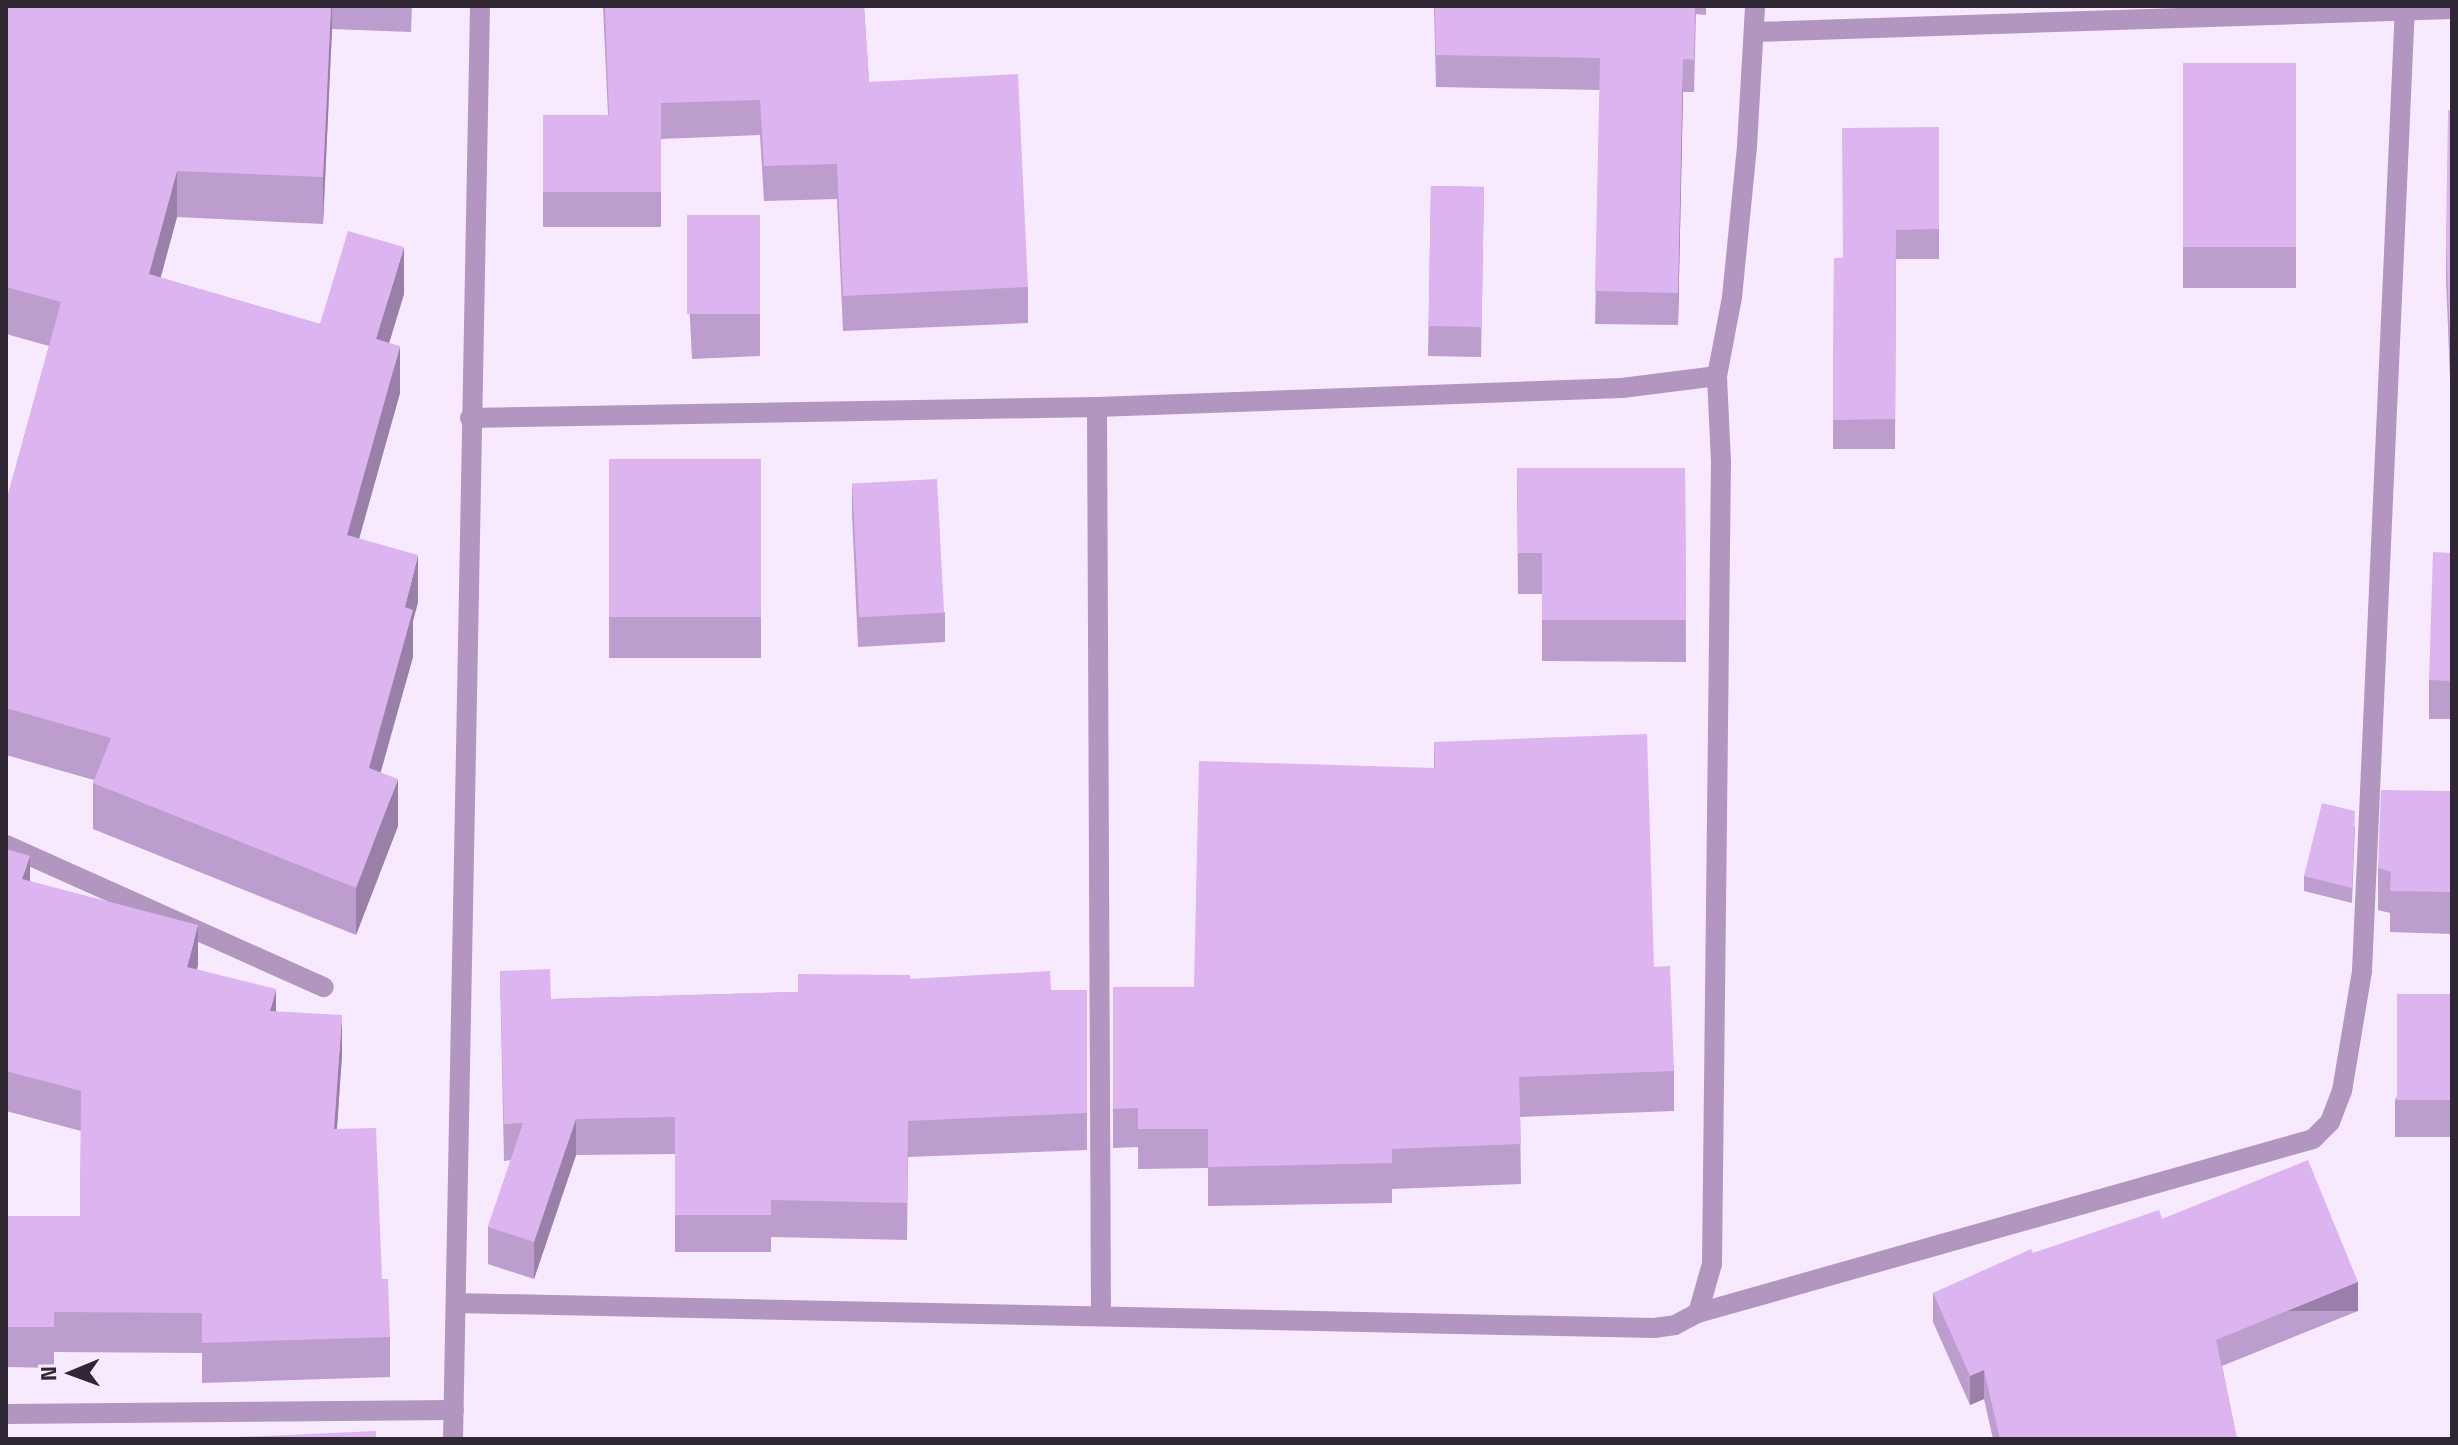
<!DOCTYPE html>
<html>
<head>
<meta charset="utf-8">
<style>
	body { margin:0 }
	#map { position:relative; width:2458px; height:1445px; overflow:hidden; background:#f7eafe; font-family:"Titillium Web",sans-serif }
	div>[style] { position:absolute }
	.service>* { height:20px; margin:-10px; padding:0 10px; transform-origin:10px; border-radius:10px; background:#b296c0 }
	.minor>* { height:20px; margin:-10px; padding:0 10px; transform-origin:10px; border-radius:10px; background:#b296c0 }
	.wall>* { inset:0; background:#bd9cce; transform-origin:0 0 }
	.shaded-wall>* { inset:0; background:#9a7fa8; transform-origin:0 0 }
	.building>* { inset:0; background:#dcb5f0; transform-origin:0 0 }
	span { translate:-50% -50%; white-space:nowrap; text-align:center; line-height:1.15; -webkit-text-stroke:6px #f7eafe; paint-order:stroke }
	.frame { position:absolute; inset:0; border:8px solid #302734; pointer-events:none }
	.north { position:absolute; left:32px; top:1333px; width:80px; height:80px; -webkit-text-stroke:6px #f7eafe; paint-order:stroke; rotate:269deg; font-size:22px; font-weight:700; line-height:32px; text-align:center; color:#302734 }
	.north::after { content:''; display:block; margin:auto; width:28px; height:36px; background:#302734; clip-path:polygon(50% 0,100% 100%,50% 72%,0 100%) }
</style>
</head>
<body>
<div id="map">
	<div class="service">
		<div style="left:6px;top:845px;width:348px;rotate:24.1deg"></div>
	</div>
	<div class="minor">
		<div style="left:1755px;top:32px;width:697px;rotate:-1.89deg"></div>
		<div style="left:1097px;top:407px;width:909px;rotate:89.75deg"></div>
		<div style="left:470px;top:418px;width:627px;rotate:-1.01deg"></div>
		<div style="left:1097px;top:407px;width:525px;rotate:-2.07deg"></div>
		<div style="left:1622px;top:388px;width:96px;rotate:-7.2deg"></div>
		<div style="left:1717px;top:376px;width:80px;rotate:-79.2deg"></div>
		<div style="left:1732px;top:297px;width:152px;rotate:-84.3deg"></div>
		<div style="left:1747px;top:146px;width:140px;rotate:-86.7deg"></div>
		<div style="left:456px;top:1303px;width:1198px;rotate:1.2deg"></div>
		<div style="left:1654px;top:1328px;width:21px;rotate:-8deg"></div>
		<div style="left:1675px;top:1325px;width:26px;rotate:-28deg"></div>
		<div style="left:1698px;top:1313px;width:51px;rotate:-74.1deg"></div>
		<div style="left:1712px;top:1264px;width:802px;rotate:-89.36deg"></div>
		<div style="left:1721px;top:462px;width:86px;rotate:-92.7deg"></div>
		<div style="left:1698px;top:1313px;width:639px;rotate:-15.8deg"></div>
		<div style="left:2313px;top:1139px;width:24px;rotate:-45deg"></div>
		<div style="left:2330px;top:1122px;width:33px;rotate:-69deg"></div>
		<div style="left:2342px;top:1091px;width:122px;rotate:-80.5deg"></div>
		<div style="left:2362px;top:971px;width:966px;rotate:-87.45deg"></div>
		<div style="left:6px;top:1414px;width:448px;rotate:-0.5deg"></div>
		<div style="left:453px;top:1439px;width:1433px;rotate:-88.92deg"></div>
	</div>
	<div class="wall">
		<div style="clip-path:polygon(6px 6px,412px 6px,411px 32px,332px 29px,323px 224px,177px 217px,160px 278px,320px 324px,404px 294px,389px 343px,400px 393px,359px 538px,418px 602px,413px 621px,413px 657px,380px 772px,398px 826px,356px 935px,93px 829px,93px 783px,94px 780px,6px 755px,6px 502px,49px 346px,6px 334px)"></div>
		<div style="clip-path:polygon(603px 6px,864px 6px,869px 82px,1028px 287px,1028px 323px,843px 331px,837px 199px,764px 201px,760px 135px,661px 139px,661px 227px,543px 227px,543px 115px,608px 115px)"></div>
		<div style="clip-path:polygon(1434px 6px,1706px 6px,1706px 15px,1696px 14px,1694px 92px,1683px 92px,1678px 325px,1595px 324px,1600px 90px,1436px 87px)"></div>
		<div style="left:2183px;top:63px;width:113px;height:225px"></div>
		<div style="clip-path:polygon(2452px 110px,2452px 429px,2446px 278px,2446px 240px)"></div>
		<div style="clip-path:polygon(1939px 127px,1939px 259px,1896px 259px,1895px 449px,1833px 449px,1834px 258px,1843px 258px)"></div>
		<div style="left:1431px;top:186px;width:53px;height:170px;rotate:1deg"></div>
		<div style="clip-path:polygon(760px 215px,760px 356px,692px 359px,687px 260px,687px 218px)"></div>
		<div style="left:609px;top:459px;width:152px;height:199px"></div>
		<div style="clip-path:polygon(1517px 468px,1685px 468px,1686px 662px,1542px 661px,1542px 594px,1518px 594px)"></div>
		<div style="clip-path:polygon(852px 484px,945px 613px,945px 642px,858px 647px,852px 513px)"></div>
		<div style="clip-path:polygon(2452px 553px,2452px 719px,2429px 719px,2429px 680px)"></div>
		<div style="clip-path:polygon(1434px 742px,1654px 967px,1674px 1071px,1674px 1111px,1520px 1117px,1521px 1184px,1392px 1189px,1392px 1203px,1208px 1206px,1208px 1168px,1138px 1169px,1138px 1147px,1113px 1148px,1113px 987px,1194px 987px,1434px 768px)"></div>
		<div style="clip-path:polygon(2452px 791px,2452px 934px,2390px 932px,2390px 913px,2378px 910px,2378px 868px)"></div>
		<div style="clip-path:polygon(2355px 826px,2352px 903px,2304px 891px,2304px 876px)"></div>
		<div style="clip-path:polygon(6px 849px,30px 881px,198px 965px,197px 969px,276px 1011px,342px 1055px,337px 1129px,382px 1279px,390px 1337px,390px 1377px,202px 1383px,202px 1353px,54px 1352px,54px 1368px,6px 1367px,6px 1216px,80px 1216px,81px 1131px,6px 1111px)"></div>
		<div style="clip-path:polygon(500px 971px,551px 999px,798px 992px,910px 979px,1051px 990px,1087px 990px,1087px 1150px,908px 1157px,907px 1240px,771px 1237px,771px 1252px,675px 1252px,675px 1154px,576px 1155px,534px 1279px,488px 1264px,488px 1227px,511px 1160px,504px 1161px)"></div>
		<div style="clip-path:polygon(2452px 994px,2452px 1137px,2395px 1137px,2395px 1100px)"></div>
		<div style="clip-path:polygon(2162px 1219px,2358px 1311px,2222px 1366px,2237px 1439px,1993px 1439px,1984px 1399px,1970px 1405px,1933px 1322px,1933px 1293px,2033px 1253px)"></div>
	</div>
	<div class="shaded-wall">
		<div style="clip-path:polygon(331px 6px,332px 6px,332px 29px,323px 224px,323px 177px)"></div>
		<div style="clip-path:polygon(1683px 59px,1683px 92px,1678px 325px,1678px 293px)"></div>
		<div style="clip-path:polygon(177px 171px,177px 217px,149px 321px,149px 274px)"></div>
		<div style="clip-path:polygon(404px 247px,404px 294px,376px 386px,376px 339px)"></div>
		<div style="clip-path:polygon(400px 346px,400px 393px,347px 582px,347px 535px)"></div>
		<div style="clip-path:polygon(418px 555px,418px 602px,413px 621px,413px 657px,369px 814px,369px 768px,405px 607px)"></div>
		<div style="clip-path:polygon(398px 779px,398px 826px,356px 935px,356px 888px)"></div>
		<div style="clip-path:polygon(30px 856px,30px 897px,22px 879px)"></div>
		<div style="clip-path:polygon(198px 925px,198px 965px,187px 1007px,187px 967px)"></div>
		<div style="clip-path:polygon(276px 989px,276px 1029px,270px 1011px)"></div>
		<div style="clip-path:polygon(342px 1015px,342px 1055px,334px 1169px,334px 1129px)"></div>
		<div style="clip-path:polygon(576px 1119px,576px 1155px,534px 1279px,534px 1242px)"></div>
		<div style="left:2358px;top:1282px;width:29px;height:153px;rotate:90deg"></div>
		<div style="clip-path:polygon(1984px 1370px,1984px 1399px,1970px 1405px,1970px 1376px)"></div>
	</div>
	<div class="building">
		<div style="clip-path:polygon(6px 6px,331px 6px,323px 177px,177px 171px,149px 274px,320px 324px,348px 231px,404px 247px,376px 339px,400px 346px,347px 535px,418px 555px,405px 607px,413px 610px,369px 768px,398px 779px,356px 888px,93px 783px,111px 738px,6px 708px,6px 502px,61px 302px,6px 287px)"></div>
		<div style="clip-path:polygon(605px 6px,864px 6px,869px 82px,1018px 74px,1028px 287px,843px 296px,837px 164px,764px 166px,760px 100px,661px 103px,661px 192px,543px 192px,543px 115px,609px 115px)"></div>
		<div style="clip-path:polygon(1435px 6px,1695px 6px,1694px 60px,1683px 59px,1678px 293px,1595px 291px,1600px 58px,1436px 55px)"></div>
		<div style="left:2183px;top:63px;width:113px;height:184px"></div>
		<div style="clip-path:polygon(2448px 110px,2452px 110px,2452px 391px,2446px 240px)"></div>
		<div style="clip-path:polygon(1939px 127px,1939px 229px,1896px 230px,1895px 419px,1833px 420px,1834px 258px,1843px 258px,1842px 128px)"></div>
		<div style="left:1431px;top:186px;width:53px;height:140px;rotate:1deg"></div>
		<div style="left:760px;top:215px;width:99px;height:73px;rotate:90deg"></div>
		<div style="left:609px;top:459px;width:152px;height:158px"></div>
		<div style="clip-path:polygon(1517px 468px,1685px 468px,1686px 620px,1542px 620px,1542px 553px,1518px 553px)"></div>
		<div style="left:937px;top:479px;width:134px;height:85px;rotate:87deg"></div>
		<div style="clip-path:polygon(2433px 552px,2452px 553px,2452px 681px,2429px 680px)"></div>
		<div style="clip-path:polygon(1647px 734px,1654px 967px,1670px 966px,1674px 1071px,1519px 1077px,1521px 1144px,1392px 1149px,1392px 1163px,1208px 1167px,1208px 1129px,1138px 1129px,1138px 1108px,1113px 1109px,1113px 987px,1194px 987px,1199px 761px,1435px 768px,1434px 742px)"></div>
		<div style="clip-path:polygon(2381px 790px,2452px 791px,2452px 892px,2390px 891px,2391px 872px,2378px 868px)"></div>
		<div style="clip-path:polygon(2322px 803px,2355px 811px,2352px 888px,2304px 876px)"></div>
		<div style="clip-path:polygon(6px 849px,30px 856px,22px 879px,198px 925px,187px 967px,276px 989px,270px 1011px,342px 1015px,334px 1129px,376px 1128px,382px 1279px,388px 1279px,390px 1337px,202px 1343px,202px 1313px,54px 1312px,54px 1327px,6px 1327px,6px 1216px,80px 1216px,81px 1091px,6px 1071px)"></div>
		<div style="clip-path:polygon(550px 969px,551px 999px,798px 992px,798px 974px,910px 975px,910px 979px,1050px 971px,1051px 990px,1087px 990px,1087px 1113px,908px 1121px,907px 1203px,771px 1200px,771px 1215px,675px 1215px,675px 1117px,576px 1119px,534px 1242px,488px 1227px,523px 1123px,504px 1124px,500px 971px)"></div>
		<div style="left:2397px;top:994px;width:55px;height:106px"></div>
		<div style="clip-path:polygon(2308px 1160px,2358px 1282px,2216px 1340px,2237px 1439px,2000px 1439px,1984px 1370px,1970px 1376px,1933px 1293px,2031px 1249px,2033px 1253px,2159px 1210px,2162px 1219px)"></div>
		<div style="clip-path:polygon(376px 1431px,376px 1439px,195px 1439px)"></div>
	</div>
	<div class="frame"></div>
	<div class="north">N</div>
</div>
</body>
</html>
